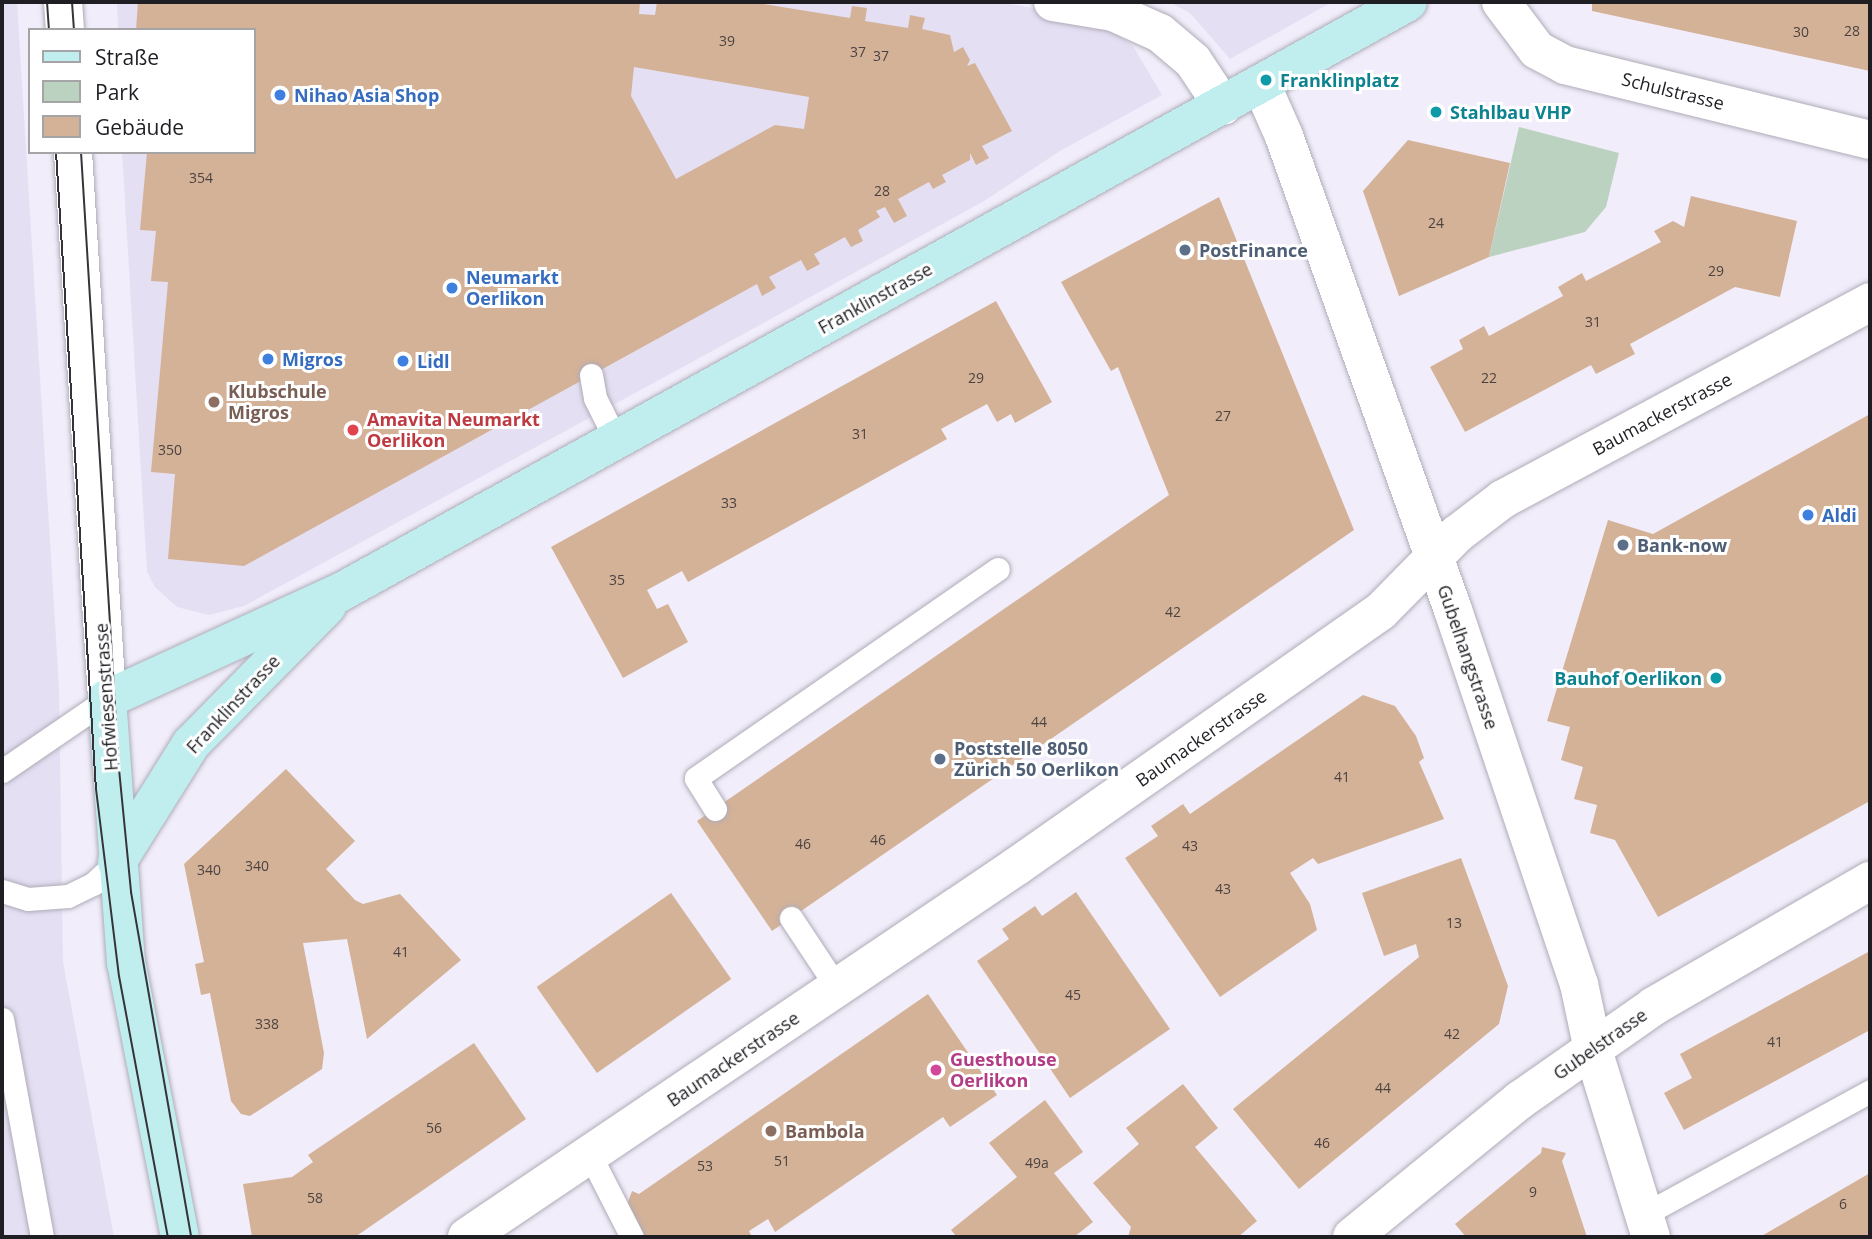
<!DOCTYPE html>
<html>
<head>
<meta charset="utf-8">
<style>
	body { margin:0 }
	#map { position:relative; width:1872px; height:1239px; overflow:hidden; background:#f1edfa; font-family:"Open Sans",sans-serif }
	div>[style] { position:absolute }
	.built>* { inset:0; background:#e5dff3 }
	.green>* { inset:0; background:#bcd2c1 }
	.building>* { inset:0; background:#d4b298; transform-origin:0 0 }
	.roads { filter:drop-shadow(0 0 2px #afacb8) drop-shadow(0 0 2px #afacb8) }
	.lane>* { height:23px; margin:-11.5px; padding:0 11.5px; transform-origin:11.5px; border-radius:11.5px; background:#fff }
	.street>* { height:38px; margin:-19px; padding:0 19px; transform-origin:19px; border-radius:19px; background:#fff }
	.secondary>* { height:38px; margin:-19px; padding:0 19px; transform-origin:19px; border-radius:19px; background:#c0eeef }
	.tram>* { height:2px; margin:-1px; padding:0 1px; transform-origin:1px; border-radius:1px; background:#36343a }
	.dots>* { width:19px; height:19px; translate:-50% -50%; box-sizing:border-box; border:4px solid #fff; border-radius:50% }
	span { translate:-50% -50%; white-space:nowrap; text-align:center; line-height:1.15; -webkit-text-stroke:6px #fff; paint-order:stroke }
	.number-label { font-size:14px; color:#4c4340 }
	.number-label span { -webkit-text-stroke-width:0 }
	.culture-label { font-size:18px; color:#0d838f; font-weight:700 }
	.left { translate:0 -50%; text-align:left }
	.right { translate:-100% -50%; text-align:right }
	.street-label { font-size:18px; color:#1f1e23 }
	.shop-label { font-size:18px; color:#366cbe; font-weight:700 }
	.service-label { font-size:18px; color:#4e5e75; font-weight:700 }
	.education-label { font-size:18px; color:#785e54; font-weight:700 }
	.health-label { font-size:18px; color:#be3a42; font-weight:700 }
	.hotel-label { font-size:18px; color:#b23c85; font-weight:700 }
	.frame { position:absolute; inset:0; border:4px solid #1f1e23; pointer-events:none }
	.legend { position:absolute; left:28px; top:28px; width:228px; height:126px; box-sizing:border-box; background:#fff; border:2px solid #a5a5a7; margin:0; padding:9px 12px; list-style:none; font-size:21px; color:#1f1e23 }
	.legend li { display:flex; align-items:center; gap:14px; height:35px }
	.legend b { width:35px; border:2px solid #a5a5a7 }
</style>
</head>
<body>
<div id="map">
	<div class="built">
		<div style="clip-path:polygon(2px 2px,17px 2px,59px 688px,63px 962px,114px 1237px,2px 1237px)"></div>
		<div style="clip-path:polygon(117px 2px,998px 2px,1080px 16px,1113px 32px,1133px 46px,1162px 95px,1060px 151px,984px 201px,758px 326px,244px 606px,209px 615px,177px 607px,155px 587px,147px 572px,122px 152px,254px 152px,254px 30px,118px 30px)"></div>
		<div style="clip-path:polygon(1169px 2px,1332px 2px,1230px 59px,1190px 13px)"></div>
	</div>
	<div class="green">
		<div style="clip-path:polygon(1519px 127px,1619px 153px,1606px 207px,1585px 232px,1489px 257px)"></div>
	</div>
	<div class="building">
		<div style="clip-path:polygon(evenodd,138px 2px,640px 2px,639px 14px,655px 15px,657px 2px,752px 2px,850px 18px,852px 6px,867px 8px,865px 21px,908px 28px,910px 15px,925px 18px,922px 29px,950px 35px,954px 52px,963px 47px,970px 60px,967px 66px,975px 63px,1012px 131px,982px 146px,989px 158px,976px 165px,970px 153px,970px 160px,942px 175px,946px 182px,933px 189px,929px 182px,898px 199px,907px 216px,894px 223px,885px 207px,876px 211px,880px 217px,858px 230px,863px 241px,851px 247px,845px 237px,814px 254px,820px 264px,807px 271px,801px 260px,769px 277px,776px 288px,762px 296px,757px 284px,244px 566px,168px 559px,175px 474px,151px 472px,168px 282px,151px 281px,156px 231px,140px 230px,147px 152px,254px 152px,254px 30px,136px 30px,138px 2px,634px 67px,809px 97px,804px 129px,775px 125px,676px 179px,631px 96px,634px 67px)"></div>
		<div style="clip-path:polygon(1592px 2px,1870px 2px,1870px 71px,1592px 11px)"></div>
		<div style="clip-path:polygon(1408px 140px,1510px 163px,1489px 257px,1399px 296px,1363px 191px)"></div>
		<div style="clip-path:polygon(1691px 196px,1797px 221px,1780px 297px,1735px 287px,1630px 344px,1635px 354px,1596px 374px,1591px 365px,1465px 432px,1430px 367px,1463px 349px,1459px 340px,1484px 326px,1489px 336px,1563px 296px,1558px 287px,1582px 273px,1586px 281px,1661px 242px,1654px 231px,1673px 221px,1684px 227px)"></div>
		<div style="clip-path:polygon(1219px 197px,1354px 530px,772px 931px,697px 821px,1169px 495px,1118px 367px,1111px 371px,1061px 282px)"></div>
		<div style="clip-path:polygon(996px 301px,1052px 402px,1015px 423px,1011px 414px,997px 422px,987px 404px,941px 429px,947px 439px,688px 582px,682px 571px,647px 590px,657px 609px,668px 604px,688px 642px,623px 678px,551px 547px)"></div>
		<div style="clip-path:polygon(1870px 414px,1870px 801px,1658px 917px,1615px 840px,1590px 833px,1597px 805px,1574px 799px,1583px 767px,1561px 760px,1570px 727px,1547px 721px,1608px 520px,1653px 534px)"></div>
		<div style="clip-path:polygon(1363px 695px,1395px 706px,1416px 736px,1424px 758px,1419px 762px,1444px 819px,1318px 864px,1313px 858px,1290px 873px,1310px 904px,1317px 930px,1220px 997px,1125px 858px,1158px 836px,1151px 826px,1183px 804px,1190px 814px)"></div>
		<div style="clip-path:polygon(286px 769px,355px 841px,326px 869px,355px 900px,363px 904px,400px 894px,461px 960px,367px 1039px,347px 939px,303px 943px,324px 1053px,322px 1069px,250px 1116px,241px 1114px,231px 1101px,210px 993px,201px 995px,195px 964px,204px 962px,184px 864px)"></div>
		<div style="clip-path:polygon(1461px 858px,1508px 986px,1499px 1024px,1299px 1189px,1233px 1109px,1419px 957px,1416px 944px,1384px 956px,1362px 893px)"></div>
		<div style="clip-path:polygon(1076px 892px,1170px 1029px,1070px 1098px,977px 961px,1009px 939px,1002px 929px,1035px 906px,1042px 916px)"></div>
		<div style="left:671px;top:893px;width:105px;height:164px;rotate:55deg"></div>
		<div style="clip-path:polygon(1870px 951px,1870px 1030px,1684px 1130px,1664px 1093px,1692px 1078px,1680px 1054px)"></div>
		<div style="clip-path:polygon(928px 994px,997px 1095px,950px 1127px,943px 1117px,775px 1232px,768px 1219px,749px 1231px,752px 1237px,643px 1237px,624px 1213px,632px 1191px,639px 1194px)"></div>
		<div style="clip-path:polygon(474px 1043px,526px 1119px,355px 1237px,252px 1237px,243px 1184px,292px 1177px,313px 1162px,308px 1155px)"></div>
		<div style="clip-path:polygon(1183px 1084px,1218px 1128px,1195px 1147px,1257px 1221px,1238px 1237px,1128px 1237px,1131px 1227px,1093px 1183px,1139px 1144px,1126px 1128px)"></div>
		<div style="clip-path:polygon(1045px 1100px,1083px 1152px,1054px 1173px,1093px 1222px,1074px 1237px,957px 1237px,951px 1230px,1017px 1177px,989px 1143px)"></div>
		<div style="clip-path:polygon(1542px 1147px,1566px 1153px,1562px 1161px,1587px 1237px,1466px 1237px,1455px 1224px,1541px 1153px)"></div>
		<div style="clip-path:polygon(1870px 1173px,1870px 1237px,1760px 1237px)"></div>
	</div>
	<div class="roads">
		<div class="lane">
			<div style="left:591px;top:375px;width:23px;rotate:80deg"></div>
			<div style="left:595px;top:398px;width:47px;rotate:63.4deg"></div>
			<div style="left:2px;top:771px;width:127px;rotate:-34.4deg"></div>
			<div style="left:715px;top:809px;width:36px;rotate:-122deg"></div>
			<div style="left:696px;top:778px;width:367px;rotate:-34.7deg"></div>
			<div style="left:2px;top:891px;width:27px;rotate:17deg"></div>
			<div style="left:28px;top:899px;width:40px;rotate:-4.3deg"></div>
			<div style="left:68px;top:896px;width:28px;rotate:-26deg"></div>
			<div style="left:93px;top:884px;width:33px;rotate:-43deg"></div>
			<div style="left:791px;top:918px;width:85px;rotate:56.5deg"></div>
			<div style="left:2px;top:1019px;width:222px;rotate:79.6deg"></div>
			<div style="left:590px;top:1155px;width:92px;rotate:62.9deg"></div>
			<div style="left:1643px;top:1215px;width:259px;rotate:-28.6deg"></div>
		</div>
		<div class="street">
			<div style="left:63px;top:2px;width:28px;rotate:86deg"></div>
			<div style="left:1053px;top:2px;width:61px;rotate:9.5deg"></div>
			<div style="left:1113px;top:12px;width:51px;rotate:24.1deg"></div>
			<div style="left:1160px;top:33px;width:43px;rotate:40.3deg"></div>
			<div style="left:1193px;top:61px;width:54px;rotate:56.3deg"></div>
			<div style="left:1501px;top:2px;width:60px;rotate:53.1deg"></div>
			<div style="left:1537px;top:50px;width:32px;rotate:28deg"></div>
			<div style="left:1565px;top:65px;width:314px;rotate:13.8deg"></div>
			<div style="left:1261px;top:84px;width:57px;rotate:66.1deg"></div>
			<div style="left:1284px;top:136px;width:503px;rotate:70.38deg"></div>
			<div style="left:1453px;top:610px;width:395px;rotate:71.4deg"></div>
			<div style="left:1579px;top:984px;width:67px;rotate:78deg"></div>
			<div style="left:1593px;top:1050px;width:196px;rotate:72.8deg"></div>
			<div style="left:73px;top:152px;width:548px;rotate:86.44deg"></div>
			<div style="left:467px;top:1237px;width:663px;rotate:-34deg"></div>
			<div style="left:1017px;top:866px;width:444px;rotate:-35deg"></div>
			<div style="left:1381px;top:611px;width:108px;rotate:-45.4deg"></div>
			<div style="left:1457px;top:534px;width:58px;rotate:-37.3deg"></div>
			<div style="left:1503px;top:499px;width:417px;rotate:-28.2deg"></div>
			<div style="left:1352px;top:1237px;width:217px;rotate:-39.2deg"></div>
			<div style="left:1520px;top:1100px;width:164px;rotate:-35deg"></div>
			<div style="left:1654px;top:1006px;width:250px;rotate:-30.1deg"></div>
		</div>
		<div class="secondary">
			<div style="left:117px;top:862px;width:139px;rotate:-57.9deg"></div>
			<div style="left:191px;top:744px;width:194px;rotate:-45.4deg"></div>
			<div style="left:180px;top:1237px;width:279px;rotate:-101.1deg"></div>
			<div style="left:126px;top:963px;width:265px;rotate:-94.1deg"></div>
			<div style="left:107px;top:699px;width:257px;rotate:-24.6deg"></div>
			<div style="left:341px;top:592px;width:1219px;rotate:-28.94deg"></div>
		</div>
	</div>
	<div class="tram">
		<div style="left:47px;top:2px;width:28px;rotate:86deg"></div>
		<div style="left:72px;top:2px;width:28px;rotate:86deg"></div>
		<div style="left:56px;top:152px;width:638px;rotate:86.41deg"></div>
		<div style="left:96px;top:789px;width:188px;rotate:83deg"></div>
		<div style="left:119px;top:976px;width:266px;rotate:79.4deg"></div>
		<div style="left:81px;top:152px;width:618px;rotate:86.48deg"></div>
		<div style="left:119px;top:769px;width:124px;rotate:84.4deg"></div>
		<div style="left:131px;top:892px;width:350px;rotate:80.1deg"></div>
	</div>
	<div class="dots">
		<div style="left:1266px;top:80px;background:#0f9aa8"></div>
		<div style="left:280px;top:95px;background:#3f7fe0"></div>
		<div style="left:1436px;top:112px;background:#0f9aa8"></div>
		<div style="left:1185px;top:250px;background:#5c6f8a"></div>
		<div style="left:452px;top:288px;background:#3f7fe0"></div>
		<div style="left:268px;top:359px;background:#3f7fe0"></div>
		<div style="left:403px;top:361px;background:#3f7fe0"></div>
		<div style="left:214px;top:402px;background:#8d6e63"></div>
		<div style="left:353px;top:430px;background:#e0444e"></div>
		<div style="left:1808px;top:515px;background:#3f7fe0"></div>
		<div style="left:1623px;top:545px;background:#5c6f8a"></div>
		<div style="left:1716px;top:678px;background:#0f9aa8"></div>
		<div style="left:940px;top:759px;background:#5c6f8a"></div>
		<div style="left:936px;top:1070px;background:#d1479c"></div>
		<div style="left:771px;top:1131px;background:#8d6e63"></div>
	</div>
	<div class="number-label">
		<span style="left:1852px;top:31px">28</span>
		<span style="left:1801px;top:32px">30</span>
		<span style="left:727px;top:41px">39</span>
		<span style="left:858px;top:52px">37</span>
		<span style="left:881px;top:56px">37</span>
		<span style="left:201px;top:178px">354</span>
		<span style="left:882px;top:191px">28</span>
		<span style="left:1436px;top:223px">24</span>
		<span style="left:1716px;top:271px">29</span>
		<span style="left:1593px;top:322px">31</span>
		<span style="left:976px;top:378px">29</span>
		<span style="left:1489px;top:378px">22</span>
		<span style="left:1223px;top:416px">27</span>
		<span style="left:860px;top:434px">31</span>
		<span style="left:170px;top:450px">350</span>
		<span style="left:729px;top:503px">33</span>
		<span style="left:617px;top:580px">35</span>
		<span style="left:1173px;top:612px">42</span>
		<span style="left:1039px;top:722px">44</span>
		<span style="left:1342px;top:777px">41</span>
		<span style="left:878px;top:840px">46</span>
		<span style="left:803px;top:844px">46</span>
		<span style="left:1190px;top:846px">43</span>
		<span style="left:257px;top:866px">340</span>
		<span style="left:209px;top:870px">340</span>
		<span style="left:1223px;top:889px">43</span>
		<span style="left:1454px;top:923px">13</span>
		<span style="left:401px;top:952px">41</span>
		<span style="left:1073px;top:995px">45</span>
		<span style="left:267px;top:1024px">338</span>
		<span style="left:1452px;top:1034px">42</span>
		<span style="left:1775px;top:1042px">41</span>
		<span style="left:1383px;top:1088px">44</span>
		<span style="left:434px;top:1128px">56</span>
		<span style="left:1322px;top:1143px">46</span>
		<span style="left:782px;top:1161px">51</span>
		<span style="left:1037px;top:1163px">49a</span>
		<span style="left:705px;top:1166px">53</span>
		<span style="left:1533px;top:1192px">9</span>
		<span style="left:315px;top:1198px">58</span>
		<span style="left:1843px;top:1204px">6</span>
	</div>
	<div class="culture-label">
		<span class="left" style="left:1280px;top:80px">Franklinplatz</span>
		<span class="left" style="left:1450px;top:112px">Stahlbau VHP</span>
		<span class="right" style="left:1702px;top:678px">Bauhof Oerlikon</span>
	</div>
	<div class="street-label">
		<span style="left:1673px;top:91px;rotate:14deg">Schulstrasse</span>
		<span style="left:875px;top:298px;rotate:-29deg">Franklinstrasse</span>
		<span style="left:1662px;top:414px;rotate:-28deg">Baumackerstrasse</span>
		<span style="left:1468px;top:657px;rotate:71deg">Gubelhangstrasse</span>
		<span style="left:106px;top:697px;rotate:-94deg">Hofwiesenstrasse</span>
		<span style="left:233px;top:704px;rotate:-47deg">Franklinstrasse</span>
		<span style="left:1201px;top:738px;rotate:-35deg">Baumackerstrasse</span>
		<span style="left:1600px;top:1044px;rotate:-35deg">Gubelstrasse</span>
		<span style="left:733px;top:1059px;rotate:-34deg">Baumackerstrasse</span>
	</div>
	<div class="shop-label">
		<span class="left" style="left:294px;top:95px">Nihao Asia Shop</span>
		<span class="left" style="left:466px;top:288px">Neumarkt<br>Oerlikon</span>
		<span class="left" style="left:282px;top:359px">Migros</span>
		<span class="left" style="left:417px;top:361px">Lidl</span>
		<span class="left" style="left:1822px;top:515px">Aldi</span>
	</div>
	<div class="service-label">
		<span class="left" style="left:1199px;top:250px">PostFinance</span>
		<span class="left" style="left:1637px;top:545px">Bank-now</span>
		<span class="left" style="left:954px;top:759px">Poststelle 8050<br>Zürich 50 Oerlikon</span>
	</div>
	<div class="education-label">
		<span class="left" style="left:228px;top:402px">Klubschule<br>Migros</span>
		<span class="left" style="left:785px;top:1131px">Bambola</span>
	</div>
	<div class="health-label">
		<span class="left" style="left:367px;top:430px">Amavita Neumarkt<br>Oerlikon</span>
	</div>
	<div class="hotel-label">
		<span class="left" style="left:950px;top:1070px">Guesthouse<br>Oerlikon</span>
	</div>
	<div class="frame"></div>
	<ul class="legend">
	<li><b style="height:9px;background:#c0eeef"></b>Straße</li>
	<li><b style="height:19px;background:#bcd2c1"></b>Park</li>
	<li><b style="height:19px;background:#d4b298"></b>Gebäude</li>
	</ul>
</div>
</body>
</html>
